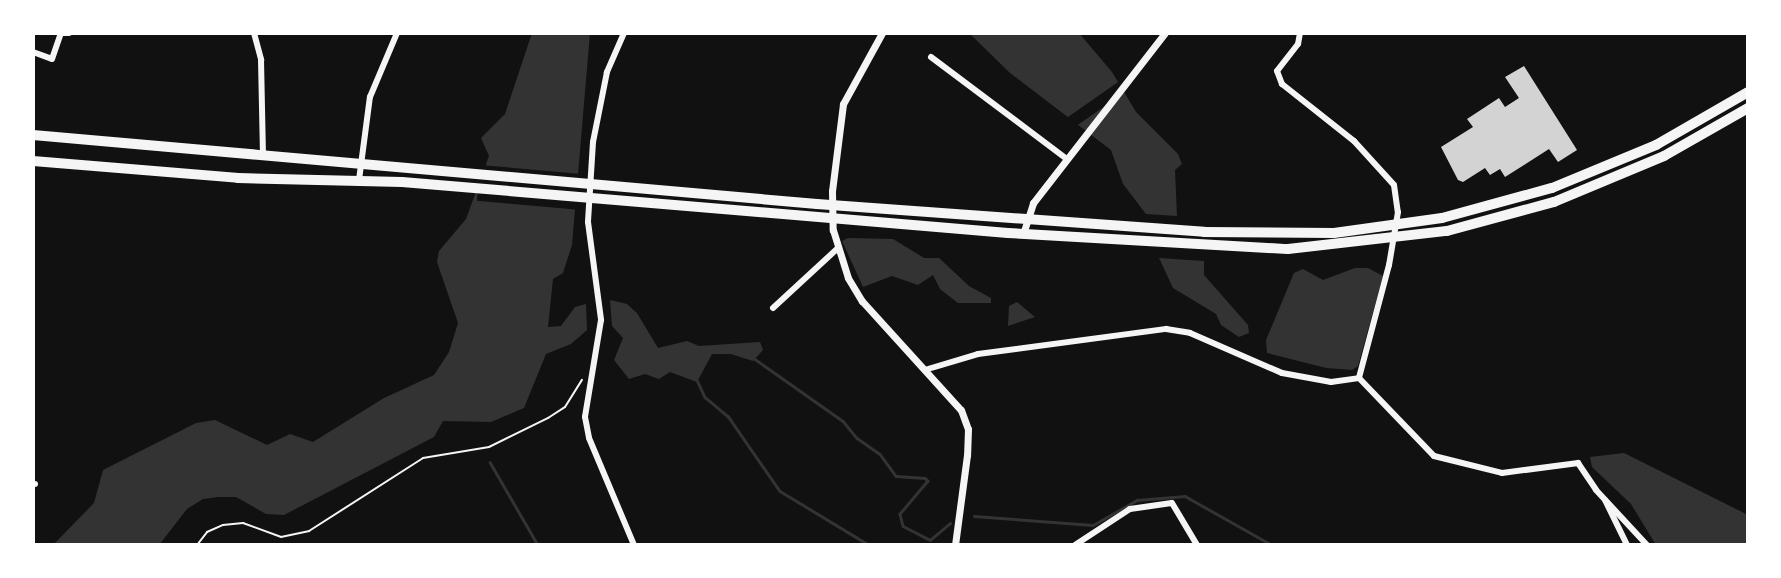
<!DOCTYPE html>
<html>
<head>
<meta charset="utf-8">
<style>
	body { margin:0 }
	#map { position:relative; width:1781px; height:578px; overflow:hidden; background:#111; font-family:"Zilla Slab",serif }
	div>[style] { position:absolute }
	.water>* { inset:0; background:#333 }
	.pier>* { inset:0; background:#111; transform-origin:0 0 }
	.stream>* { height:2.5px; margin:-1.25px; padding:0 1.25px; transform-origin:1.25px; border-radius:1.25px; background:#333 }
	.building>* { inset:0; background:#d3d3d3 }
	.path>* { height:2px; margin:-1px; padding:0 1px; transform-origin:1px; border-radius:1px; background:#f5f5f5 }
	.minor>* { height:6px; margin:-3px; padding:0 3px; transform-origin:3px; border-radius:3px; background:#f5f5f5 }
	.tertiary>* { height:7px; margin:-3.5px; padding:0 3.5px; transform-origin:3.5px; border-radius:3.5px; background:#f5f5f5 }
	.trunk>* { height:10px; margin:-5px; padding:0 5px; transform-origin:5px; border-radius:5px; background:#f5f5f5 }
	span { translate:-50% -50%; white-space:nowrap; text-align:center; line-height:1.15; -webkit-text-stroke:5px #fff; paint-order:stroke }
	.frame { position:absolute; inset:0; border:35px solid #fff; pointer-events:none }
</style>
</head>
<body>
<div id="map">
	<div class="water">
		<div style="clip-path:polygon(532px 33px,590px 33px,572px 245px,563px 273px,553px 279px,548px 327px,561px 326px,575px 307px,586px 304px,587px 330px,571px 344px,546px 354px,524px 408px,491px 422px,443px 421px,434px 437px,284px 515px,266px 514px,236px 497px,219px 497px,203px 499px,187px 509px,159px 545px,53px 545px,94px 503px,103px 470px,196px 423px,215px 420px,267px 445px,290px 434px,313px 442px,384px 398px,434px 375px,449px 352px,458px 323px,437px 262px,439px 251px,466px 219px,489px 156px,481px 138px,505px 114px)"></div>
		<div style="clip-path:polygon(969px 33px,1079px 33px,1112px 72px,1136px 112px,1178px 154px,1182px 164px,1175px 170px,1177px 216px,1146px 214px,1123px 184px,1111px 150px,1010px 73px)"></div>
		<div style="clip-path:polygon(848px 238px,893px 239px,924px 258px,939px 258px,969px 286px,991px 298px,991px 303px,958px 303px,940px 289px,933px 275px,918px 285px,892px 276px,863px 287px,842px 241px)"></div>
		<div style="clip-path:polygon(1159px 258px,1204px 261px,1204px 275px,1248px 325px,1249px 333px,1239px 337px,1221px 325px,1216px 314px,1173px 288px)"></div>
		<div style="clip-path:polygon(1355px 268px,1368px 268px,1383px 276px,1358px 366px,1352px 370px,1326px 368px,1267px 353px,1266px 340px,1294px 273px,1303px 269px,1323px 280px)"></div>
		<div style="clip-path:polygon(610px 300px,627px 304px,637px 313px,658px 348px,687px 341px,699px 346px,760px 342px,763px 350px,753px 361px,731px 354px,712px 354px,697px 382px,670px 372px,659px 379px,645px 374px,629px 379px,614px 360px,623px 338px,612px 326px)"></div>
		<div style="clip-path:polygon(1017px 302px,1035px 317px,1008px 326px,1009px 306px)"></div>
		<div style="clip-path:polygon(1624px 453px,1748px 515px,1748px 545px,1656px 545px,1631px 504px,1592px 467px,1590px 457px)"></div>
	</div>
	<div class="pier">
		<div style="left:1121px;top:80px;width:12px;height:66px;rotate:55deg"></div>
		<div style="left:480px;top:165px;width:99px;height:36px;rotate:5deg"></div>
	</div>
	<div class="stream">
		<div style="left:755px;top:359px;width:108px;rotate:35.2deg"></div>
		<div style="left:843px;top:421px;width:22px;rotate:51deg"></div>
		<div style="left:857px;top:438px;width:28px;rotate:35deg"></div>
		<div style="left:880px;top:454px;width:27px;rotate:54deg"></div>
		<div style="left:896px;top:476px;width:29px;rotate:4deg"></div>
		<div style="left:925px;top:478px;width:4px;rotate:45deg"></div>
		<div style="left:928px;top:481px;width:43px;rotate:130.3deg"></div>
		<div style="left:900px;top:514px;width:12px;rotate:76deg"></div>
		<div style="left:903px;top:526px;width:30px;rotate:27deg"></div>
		<div style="left:930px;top:540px;width:26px;rotate:-40deg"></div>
		<div style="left:697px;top:380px;width:19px;rotate:65deg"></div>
		<div style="left:705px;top:397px;width:30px;rotate:40deg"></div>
		<div style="left:728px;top:416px;width:91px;rotate:55.3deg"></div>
		<div style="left:780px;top:491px;width:104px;rotate:31.2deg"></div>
		<div style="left:490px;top:462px;width:96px;rotate:60deg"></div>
		<div style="left:974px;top:516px;width:119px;rotate:4.3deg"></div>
		<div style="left:1093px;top:525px;width:51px;rotate:-29.6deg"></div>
		<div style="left:1137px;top:500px;width:48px;rotate:-4.8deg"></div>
		<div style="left:1185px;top:496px;width:100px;rotate:29.4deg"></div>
	</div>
	<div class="building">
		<div style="clip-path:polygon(1524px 66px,1577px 150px,1558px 162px,1549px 149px,1505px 177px,1500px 169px,1490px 175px,1485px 168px,1463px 182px,1458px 180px,1441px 147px,1473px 127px,1467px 119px,1499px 98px,1505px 107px,1519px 98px,1505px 77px)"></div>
	</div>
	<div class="path">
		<div style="left:197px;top:545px;width:16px;rotate:-52deg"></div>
		<div style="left:207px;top:532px;width:17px;rotate:-24deg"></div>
		<div style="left:223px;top:525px;width:20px;rotate:-6deg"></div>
		<div style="left:243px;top:523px;width:40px;rotate:20.2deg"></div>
		<div style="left:281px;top:537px;width:29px;rotate:-12deg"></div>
		<div style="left:309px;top:531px;width:135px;rotate:-32.6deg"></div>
		<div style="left:423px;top:458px;width:67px;rotate:-9.5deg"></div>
		<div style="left:489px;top:447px;width:66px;rotate:-26.2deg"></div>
		<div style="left:548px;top:418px;width:20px;rotate:-33deg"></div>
		<div style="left:565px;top:407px;width:32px;rotate:-58deg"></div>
	</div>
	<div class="minor">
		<div style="left:254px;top:33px;width:28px;rotate:75deg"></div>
		<div style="left:261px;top:60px;width:92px;rotate:88.8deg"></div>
		<div style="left:624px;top:33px;width:43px;rotate:113.6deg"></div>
		<div style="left:607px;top:72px;width:71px;rotate:101.3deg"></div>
		<div style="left:593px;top:142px;width:80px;rotate:93.6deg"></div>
		<div style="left:588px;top:222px;width:99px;rotate:82.4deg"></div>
		<div style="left:601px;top:320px;width:98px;rotate:99.4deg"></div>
		<div style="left:585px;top:417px;width:21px;rotate:79deg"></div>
		<div style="left:589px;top:438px;width:116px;rotate:67.2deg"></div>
		<div style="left:1300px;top:33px;width:11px;rotate:100deg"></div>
		<div style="left:1298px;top:44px;width:34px;rotate:128deg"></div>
		<div style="left:1277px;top:71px;width:14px;rotate:69deg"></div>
		<div style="left:1282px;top:84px;width:92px;rotate:38.4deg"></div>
		<div style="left:1354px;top:141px;width:59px;rotate:47.7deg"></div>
		<div style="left:1394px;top:185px;width:27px;rotate:82deg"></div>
		<div style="left:1398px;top:212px;width:54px;rotate:99.6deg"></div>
		<div style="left:1389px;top:265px;width:117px;rotate:104.9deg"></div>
		<div style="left:33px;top:52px;width:20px;rotate:20deg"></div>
		<div style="left:52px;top:59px;width:28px;rotate:-71deg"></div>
		<div style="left:61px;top:33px;width:8px"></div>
		<div style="left:931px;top:57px;width:170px;rotate:36.9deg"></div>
		<div style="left:359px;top:180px;width:84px;rotate:-82.5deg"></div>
		<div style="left:370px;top:97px;width:69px;rotate:-67.1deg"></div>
		<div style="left:773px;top:308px;width:87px;rotate:-42.7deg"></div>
		<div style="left:928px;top:369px;width:52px;rotate:-16.7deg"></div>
		<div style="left:978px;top:354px;width:190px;rotate:-7.6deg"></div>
		<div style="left:1166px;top:329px;width:24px;rotate:9deg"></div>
		<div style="left:1190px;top:333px;width:100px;rotate:23.5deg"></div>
		<div style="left:1282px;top:373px;width:50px;rotate:10.4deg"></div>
		<div style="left:1331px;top:382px;width:28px;rotate:-8deg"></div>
		<div style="left:1359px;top:378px;width:108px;rotate:46.1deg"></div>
		<div style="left:1434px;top:456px;width:70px;rotate:14deg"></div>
		<div style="left:1502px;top:473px;width:77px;rotate:-7.5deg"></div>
		<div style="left:1578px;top:463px;width:32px;rotate:56deg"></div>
		<div style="left:1596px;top:490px;width:75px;rotate:47.2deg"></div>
		<div style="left:33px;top:484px;width:2px"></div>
		<div style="left:1605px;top:500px;width:50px;rotate:63.9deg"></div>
		<div style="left:1075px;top:545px;width:66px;rotate:-33.2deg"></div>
		<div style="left:1130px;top:509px;width:42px;rotate:-8.1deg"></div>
		<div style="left:1172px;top:503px;width:49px;rotate:59.2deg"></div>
	</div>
	<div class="tertiary">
		<div style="left:882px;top:33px;width:81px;rotate:118.8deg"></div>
		<div style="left:843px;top:104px;width:88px;rotate:97.2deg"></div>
		<div style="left:832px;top:191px;width:39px;rotate:89deg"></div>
		<div style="left:833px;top:230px;width:50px;rotate:72.6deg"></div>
		<div style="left:848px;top:278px;width:27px;rotate:59deg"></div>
		<div style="left:862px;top:301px;width:147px;rotate:47.8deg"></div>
		<div style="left:961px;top:410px;width:20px;rotate:70deg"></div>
		<div style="left:968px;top:429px;width:26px;rotate:92deg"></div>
		<div style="left:967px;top:455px;width:91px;rotate:97.6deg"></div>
		<div style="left:1023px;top:234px;width:33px;rotate:-72deg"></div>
		<div style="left:1033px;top:203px;width:215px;rotate:-52.2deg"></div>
	</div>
	<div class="trunk">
		<div style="left:33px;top:135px;width:787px;rotate:5.03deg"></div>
		<div style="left:817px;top:204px;width:388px;rotate:4.1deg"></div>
		<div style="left:1204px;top:232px;width:130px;rotate:0.4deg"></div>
		<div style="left:1334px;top:233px;width:109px;rotate:-7.9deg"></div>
		<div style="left:1442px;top:218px;width:114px;rotate:-15.3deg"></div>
		<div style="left:1552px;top:188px;width:113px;rotate:-22.5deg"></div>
		<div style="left:1656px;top:145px;width:106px;rotate:-29.9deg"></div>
		<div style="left:33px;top:161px;width:206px;rotate:4.7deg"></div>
		<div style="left:238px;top:178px;width:164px;rotate:1.4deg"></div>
		<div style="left:402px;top:182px;width:608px;rotate:4.81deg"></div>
		<div style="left:1008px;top:233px;width:280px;rotate:3.3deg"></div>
		<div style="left:1288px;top:249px;width:160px;rotate:-6.5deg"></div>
		<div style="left:1447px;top:231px;width:111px;rotate:-15.2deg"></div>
		<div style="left:1554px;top:202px;width:119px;rotate:-22.7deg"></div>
		<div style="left:1664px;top:156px;width:97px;rotate:-29.7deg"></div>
	</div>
	<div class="frame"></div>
</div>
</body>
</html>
